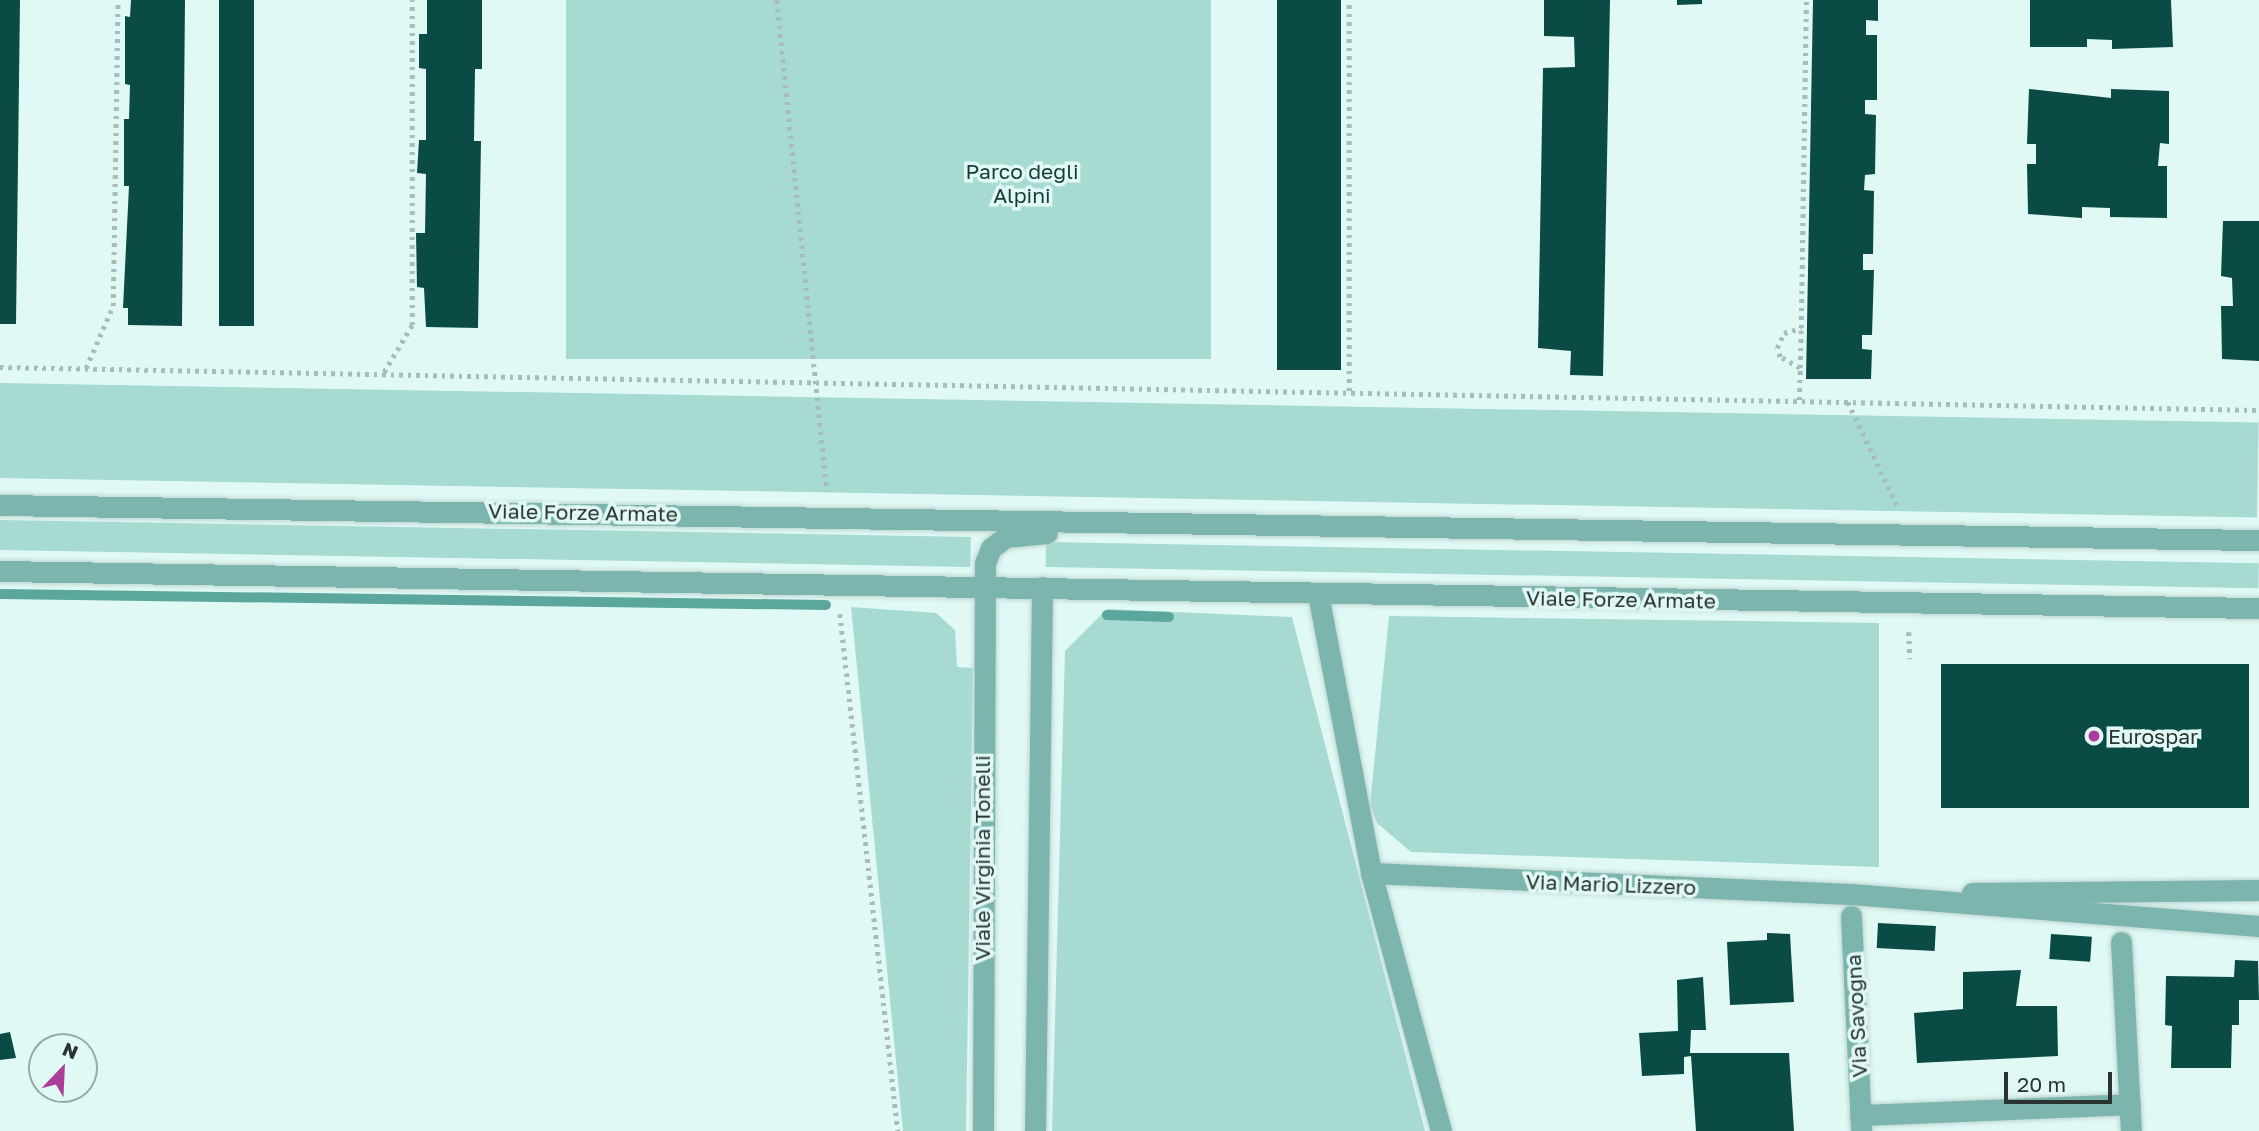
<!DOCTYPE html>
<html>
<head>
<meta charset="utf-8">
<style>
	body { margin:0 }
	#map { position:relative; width:2259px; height:1131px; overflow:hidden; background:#e0f9f5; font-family:"Golos Text",sans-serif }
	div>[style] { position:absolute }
	.green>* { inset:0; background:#a7dad2; transform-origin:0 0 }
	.stream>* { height:10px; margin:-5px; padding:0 5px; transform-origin:5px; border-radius:5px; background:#5ba79d }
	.building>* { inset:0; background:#0a4b45; transform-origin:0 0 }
	.path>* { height:4.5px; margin-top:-2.25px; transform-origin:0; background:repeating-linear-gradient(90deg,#a8bcb9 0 3.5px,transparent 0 8.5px) }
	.roads { filter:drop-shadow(0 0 2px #bfd5d2) drop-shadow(0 0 2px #bfd5d2) }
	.minor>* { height:21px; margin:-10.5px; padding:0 10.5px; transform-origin:10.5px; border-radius:10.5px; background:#7bb5ad }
	.dots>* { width:19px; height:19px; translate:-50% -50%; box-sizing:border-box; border:4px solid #e0f9f5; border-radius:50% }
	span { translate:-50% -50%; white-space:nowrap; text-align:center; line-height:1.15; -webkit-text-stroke:7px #e0f9f5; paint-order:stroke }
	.park-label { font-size:21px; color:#173c37 }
	.street-label { font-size:21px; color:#2a3332 }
	.poi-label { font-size:21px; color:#2a3332 }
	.left { translate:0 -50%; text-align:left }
	.north { position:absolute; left:28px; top:1033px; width:70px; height:70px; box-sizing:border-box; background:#e0f9f5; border:2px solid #97aaa7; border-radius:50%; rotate:23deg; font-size:19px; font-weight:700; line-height:28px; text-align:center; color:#2a3332 }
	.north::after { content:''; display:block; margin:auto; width:24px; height:32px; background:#ad3d9a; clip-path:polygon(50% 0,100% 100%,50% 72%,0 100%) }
	.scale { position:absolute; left:2004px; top:1072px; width:108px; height:32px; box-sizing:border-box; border:4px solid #2a3332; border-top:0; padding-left:9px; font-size:21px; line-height:24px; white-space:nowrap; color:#2a3332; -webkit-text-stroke:5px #e0f9f5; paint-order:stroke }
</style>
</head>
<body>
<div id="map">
	<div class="green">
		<div style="left:566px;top:0;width:645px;height:359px"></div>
		<div style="left:0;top:383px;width:2259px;height:95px;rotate:1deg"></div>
		<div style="left:0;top:520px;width:971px;height:30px;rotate:1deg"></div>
		<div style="left:1046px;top:542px;width:1213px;height:25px;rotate:1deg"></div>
		<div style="clip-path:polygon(851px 607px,936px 613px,955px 630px,957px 667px,973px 668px,966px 1131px,903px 1131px)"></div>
		<div style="clip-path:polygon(1107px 609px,1292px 617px,1425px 1131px,1052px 1131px,1065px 651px)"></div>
		<div style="clip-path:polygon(1389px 616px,1879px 623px,1879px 867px,1411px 852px,1377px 823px,1370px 805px)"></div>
	</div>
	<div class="stream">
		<div style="left:0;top:594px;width:826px;rotate:0.76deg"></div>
		<div style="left:1107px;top:615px;width:62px;rotate:1.8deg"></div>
	</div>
	<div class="building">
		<div style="clip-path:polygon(0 0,20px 0,16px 324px,0 324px)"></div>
		<div style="clip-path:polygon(131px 0,185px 0,182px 326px,128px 325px,128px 308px,123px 308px,129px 186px,124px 186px,124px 119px,129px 119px,130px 85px,125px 84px,125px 16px,130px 17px)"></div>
		<div style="left:219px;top:0;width:35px;height:326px"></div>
		<div style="clip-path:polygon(427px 0,482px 0,482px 69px,475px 69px,474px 141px,481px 141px,478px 328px,426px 327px,424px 288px,417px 287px,416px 233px,425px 233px,426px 174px,417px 173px,419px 140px,426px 140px,426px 69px,419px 68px,419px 34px,427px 34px)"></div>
		<div style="left:1277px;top:0;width:64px;height:370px"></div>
		<div style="clip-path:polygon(1544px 0,1610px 0,1603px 376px,1570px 375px,1571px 351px,1538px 348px,1543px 68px,1575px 67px,1574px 37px,1544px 36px)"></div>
		<div style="clip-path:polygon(1677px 0,1702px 0,1702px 4px,1677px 5px)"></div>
		<div style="clip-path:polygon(1813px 0,1878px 0,1878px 21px,1866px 20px,1866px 35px,1877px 35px,1877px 100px,1865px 100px,1865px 114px,1876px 115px,1875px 174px,1865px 175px,1864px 190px,1874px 191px,1873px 254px,1863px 254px,1863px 270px,1874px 270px,1872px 335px,1862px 335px,1862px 349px,1872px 350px,1871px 379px,1806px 379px)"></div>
		<div style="clip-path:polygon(2030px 0,2171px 0,2173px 47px,2112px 49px,2112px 40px,2087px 39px,2087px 47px,2030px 47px)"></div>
		<div style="clip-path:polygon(2029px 89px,2111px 98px,2111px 89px,2169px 91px,2169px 144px,2160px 143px,2158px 166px,2167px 166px,2167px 218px,2110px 217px,2110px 208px,2082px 207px,2082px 218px,2028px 214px,2027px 164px,2036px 164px,2036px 144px,2027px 144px)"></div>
		<div style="clip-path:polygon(2223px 221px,2259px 221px,2259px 361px,2222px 359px,2221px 306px,2233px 306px,2232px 278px,2221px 276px)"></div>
		<div style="left:1941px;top:664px;width:308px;height:144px"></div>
		<div style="left:1878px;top:923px;width:58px;height:25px;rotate:3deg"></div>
		<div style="clip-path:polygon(1767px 933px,1790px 934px,1794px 1002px,1730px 1005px,1727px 942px,1767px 940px)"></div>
		<div style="left:2051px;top:934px;width:41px;height:25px;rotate:4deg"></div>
		<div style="clip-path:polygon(2235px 960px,2258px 961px,2259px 1000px,2239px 1000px,2239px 1025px,2232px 1025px,2231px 1068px,2171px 1068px,2172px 1026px,2165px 1025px,2166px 976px,2234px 977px)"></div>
		<div style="clip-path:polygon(2021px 970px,2016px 1006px,2057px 1006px,2058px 1056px,1917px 1063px,1914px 1013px,1963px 1009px,1963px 972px)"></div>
		<div style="clip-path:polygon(1703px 977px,1706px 1030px,1691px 1030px,1690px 1053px,1789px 1053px,1794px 1131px,1696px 1131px,1691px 1056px,1684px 1057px,1684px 1074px,1642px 1076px,1639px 1033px,1678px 1031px,1677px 980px)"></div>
		<div style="clip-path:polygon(10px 1032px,16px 1058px,0 1060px,0 1034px)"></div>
	</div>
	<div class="path">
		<div style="left:777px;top:0;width:494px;rotate:84.2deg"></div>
		<div style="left:0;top:367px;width:2259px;rotate:1.09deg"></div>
		<div style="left:86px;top:368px;width:68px;rotate:-66.5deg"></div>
		<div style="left:113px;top:306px;width:306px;rotate:-89.1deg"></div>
		<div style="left:1800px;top:368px;width:40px;rotate:-88.6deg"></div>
		<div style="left:384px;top:372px;width:55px;rotate:-59.2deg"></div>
		<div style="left:412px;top:325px;width:325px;rotate:-90deg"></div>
		<div style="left:1349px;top:391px;width:391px;rotate:-90deg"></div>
		<div style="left:1799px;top:400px;width:32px;rotate:-88deg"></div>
		<div style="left:1800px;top:368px;width:23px;rotate:-151deg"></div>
		<div style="left:1780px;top:357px;width:9px;rotate:-108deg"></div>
		<div style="left:1777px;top:348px;width:17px;rotate:-65deg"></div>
		<div style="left:1784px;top:333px;width:18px;rotate:-16deg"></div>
		<div style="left:1801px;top:328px;width:328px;rotate:-89.1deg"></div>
		<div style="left:1848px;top:402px;width:114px;rotate:64.6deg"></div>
		<div style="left:840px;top:614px;width:520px;rotate:83.6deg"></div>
		<div style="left:1909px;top:632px;width:27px;rotate:88deg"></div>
	</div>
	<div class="roads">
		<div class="minor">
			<div style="left:0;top:505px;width:2259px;rotate:0.89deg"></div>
			<div style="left:0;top:571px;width:2259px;rotate:0.94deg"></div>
			<div style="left:1318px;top:594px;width:284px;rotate:79.2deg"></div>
			<div style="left:1371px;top:873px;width:480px;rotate:2.5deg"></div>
			<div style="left:1851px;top:894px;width:409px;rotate:4.5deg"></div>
			<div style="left:1371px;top:873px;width:267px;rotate:74.8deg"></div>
			<div style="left:1972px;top:893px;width:287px;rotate:-0.6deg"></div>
			<div style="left:1851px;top:916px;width:215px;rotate:87.3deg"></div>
			<div style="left:2121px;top:942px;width:189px;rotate:87deg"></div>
			<div style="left:1860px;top:1115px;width:270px;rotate:-2.3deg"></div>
			<div style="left:983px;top:1131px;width:568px;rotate:-89.8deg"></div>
			<div style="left:985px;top:563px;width:16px;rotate:-68deg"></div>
			<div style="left:991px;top:548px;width:19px;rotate:-36deg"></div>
			<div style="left:1006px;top:537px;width:41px;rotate:-5.6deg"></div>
			<div style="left:1035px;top:1131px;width:544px;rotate:-89.26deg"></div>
		</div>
	</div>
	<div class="dots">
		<div style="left:2094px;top:736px;background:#ad3d9a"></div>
	</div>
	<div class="park-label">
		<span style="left:1022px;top:183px">Parco degli<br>Alpini</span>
	</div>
	<div class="street-label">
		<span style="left:583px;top:512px;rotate:1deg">Viale Forze Armate</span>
		<span style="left:1621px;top:599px;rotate:1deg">Viale Forze Armate</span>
		<span style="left:982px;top:858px;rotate:-90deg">Viale Virginia Tonelli</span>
		<span style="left:1611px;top:884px;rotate:2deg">Via Mario Lizzero</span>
		<span style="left:1856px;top:1016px;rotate:-93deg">Via Savogna</span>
	</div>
	<div class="poi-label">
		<span class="left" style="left:2108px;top:736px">Eurospar</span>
	</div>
	<div class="north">N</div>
	<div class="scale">20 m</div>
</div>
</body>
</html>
